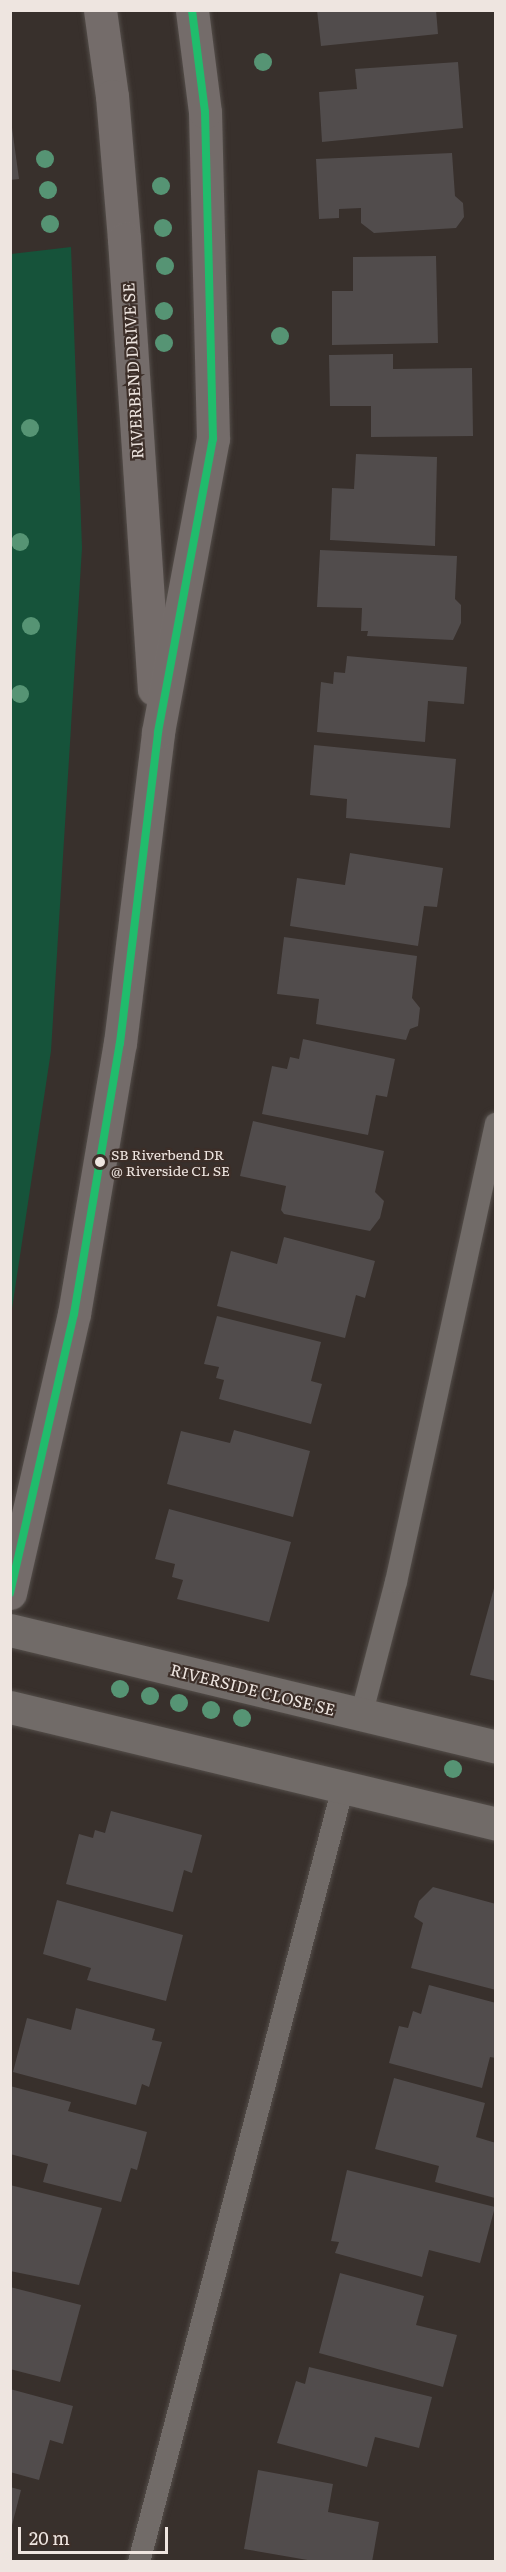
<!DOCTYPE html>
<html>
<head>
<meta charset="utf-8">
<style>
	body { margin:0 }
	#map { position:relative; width:506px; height:2572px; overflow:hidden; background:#38302c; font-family:Literata,serif }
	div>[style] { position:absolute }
	.green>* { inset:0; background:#16533a }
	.building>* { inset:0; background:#514c4c }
	.roads { filter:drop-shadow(0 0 2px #544e4a) drop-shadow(0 0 2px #544e4a) }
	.lane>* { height:22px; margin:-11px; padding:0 11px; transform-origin:11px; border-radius:11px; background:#716b68 }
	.street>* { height:33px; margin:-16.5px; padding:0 16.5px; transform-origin:16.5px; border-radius:16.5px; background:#716b68 }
	.secondary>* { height:33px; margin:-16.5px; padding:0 16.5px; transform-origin:16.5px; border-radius:16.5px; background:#746c6a }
	.bus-1>* { height:8px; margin:-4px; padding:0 4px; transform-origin:4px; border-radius:4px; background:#20bc6c }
	.trees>* { width:18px; height:18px; margin:-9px; border-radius:50%; background:#569474 }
	.dots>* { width:16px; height:16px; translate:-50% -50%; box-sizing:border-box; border:3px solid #3c2e28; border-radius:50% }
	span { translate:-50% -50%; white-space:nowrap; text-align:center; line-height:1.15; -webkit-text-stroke:4.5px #3c2e28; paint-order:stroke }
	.bus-label { font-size:14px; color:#eee5e0 }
	.left { translate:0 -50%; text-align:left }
	.street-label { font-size:16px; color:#eee5e0 }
	.frame { position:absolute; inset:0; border:12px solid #eee5e0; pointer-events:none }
	.scale { position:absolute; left:18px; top:2527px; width:150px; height:27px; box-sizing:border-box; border:3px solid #eee5e0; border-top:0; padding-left:8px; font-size:18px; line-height:21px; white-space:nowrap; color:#eee5e0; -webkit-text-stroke:4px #3c2e28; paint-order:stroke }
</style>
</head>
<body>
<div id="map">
	<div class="green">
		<div style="clip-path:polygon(71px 247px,82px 548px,51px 1051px,11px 1315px,11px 254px)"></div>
	</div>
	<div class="building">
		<div style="clip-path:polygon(317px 10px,436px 10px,438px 34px,321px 46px)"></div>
		<div style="clip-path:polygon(458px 62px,463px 128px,322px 142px,319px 92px,357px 89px,355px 69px)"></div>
		<div style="clip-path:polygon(10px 113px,19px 179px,10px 180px)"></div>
		<div style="clip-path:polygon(452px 153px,455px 196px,463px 203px,464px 217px,456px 228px,374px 233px,361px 223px,361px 208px,339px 209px,339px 218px,319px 219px,316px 159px)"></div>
		<div style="clip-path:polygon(436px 256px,438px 343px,332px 345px,332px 291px,353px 291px,353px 257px)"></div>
		<div style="clip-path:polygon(393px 354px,393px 369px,472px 368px,473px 436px,371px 437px,371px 406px,330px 406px,329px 355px)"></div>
		<div style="clip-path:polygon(356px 454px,437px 457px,435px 546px,330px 540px,332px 488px,354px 489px)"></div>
		<div style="clip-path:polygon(320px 550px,457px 556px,455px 599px,461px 605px,461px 623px,453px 640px,367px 636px,368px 631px,361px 631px,362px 608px,317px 607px)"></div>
		<div style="clip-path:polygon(347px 656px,467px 667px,464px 704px,428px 701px,425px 742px,317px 732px,321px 682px,333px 684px,334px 672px,345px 673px)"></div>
		<div style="clip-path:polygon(314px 745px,456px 759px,450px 828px,346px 818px,347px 799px,310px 795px)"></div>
		<div style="clip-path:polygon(350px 853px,443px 868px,437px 907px,424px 906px,418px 946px,290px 926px,297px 878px,345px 885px)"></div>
		<div style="clip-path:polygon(284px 937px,417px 956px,412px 998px,420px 1008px,418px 1026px,410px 1029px,406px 1040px,316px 1024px,319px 999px,277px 994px)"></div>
		<div style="clip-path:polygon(303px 1039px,395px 1059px,387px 1097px,376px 1095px,368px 1135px,262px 1114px,272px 1066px,287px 1069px,290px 1057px,299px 1059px)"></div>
		<div style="clip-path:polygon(253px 1121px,384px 1151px,375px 1192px,384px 1201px,380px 1218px,370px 1231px,284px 1214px,281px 1210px,286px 1186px,240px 1176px)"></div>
		<div style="clip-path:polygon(284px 1237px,375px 1261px,365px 1298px,356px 1295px,345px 1338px,217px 1306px,231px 1251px,277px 1264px)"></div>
		<div style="clip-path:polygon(217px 1316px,321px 1342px,311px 1381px,322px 1384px,311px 1424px,219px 1399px,224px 1380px,216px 1378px,219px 1367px,204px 1364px)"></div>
		<div style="clip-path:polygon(234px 1430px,310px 1451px,293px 1517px,167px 1484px,181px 1431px,230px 1443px)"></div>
		<div style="clip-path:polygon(169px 1509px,291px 1542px,269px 1622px,177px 1599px,183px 1580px,172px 1577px,175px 1564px,155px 1559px)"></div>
		<div style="clip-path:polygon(496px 1581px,496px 1681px,470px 1675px)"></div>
		<div style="clip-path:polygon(111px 1811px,202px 1835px,192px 1873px,184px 1870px,173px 1912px,66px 1884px,79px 1834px,93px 1838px,95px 1830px,105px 1833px)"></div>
		<div style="clip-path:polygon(433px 1887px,496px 1904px,496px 1990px,411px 1968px,423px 1923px,414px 1917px,419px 1901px)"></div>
		<div style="clip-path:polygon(57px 1900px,183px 1935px,166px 2001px,87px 1980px,91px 1968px,43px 1954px)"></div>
		<div style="clip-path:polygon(429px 1985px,496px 2003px,496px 2058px,490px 2057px,482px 2088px,389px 2063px,399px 2026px,408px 2028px,413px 2011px,421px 2014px)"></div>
		<div style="clip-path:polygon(76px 2008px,155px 2029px,152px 2040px,162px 2042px,149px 2087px,142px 2084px,136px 2105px,13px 2072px,27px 2018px,71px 2030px)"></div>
		<div style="clip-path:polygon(394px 2078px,485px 2103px,476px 2137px,496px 2143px,495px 2198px,435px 2182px,439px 2166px,375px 2149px)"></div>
		<div style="clip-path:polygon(10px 2086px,71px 2102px,68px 2111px,147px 2132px,137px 2170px,131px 2168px,121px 2202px,43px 2182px,48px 2164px,10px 2154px)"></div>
		<div style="clip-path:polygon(347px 2170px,495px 2207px,480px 2263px,429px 2250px,422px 2277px,335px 2253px,339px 2242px,331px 2241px)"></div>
		<div style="clip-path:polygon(10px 2185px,102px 2208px,79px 2285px,10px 2271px)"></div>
		<div style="clip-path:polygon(340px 2273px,424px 2296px,416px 2325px,457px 2335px,443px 2387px,319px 2353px)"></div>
		<div style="clip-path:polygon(10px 2287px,81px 2305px,60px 2382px,10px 2369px)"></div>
		<div style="clip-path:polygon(309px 2367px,432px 2397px,419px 2448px,375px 2437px,367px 2467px,277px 2443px,296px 2381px,305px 2384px)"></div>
		<div style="clip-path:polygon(10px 2389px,73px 2406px,63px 2444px,50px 2440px,39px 2480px,10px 2472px)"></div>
		<div style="clip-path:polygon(258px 2470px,333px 2484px,328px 2512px,379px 2522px,372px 2562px,319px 2562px,244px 2549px)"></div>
		<div style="clip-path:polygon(10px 2487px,21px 2490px,11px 2529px,10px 2529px)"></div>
	</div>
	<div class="roads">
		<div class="lane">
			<div style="left:361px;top:1716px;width:138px;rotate:-75.4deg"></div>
			<div style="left:396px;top:1582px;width:469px;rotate:-77.7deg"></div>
			<div style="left:139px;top:2562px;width:801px;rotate:-75.25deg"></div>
		</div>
		<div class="street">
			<div style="left:10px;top:1630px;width:500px;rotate:13.5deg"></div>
			<div style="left:10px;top:1707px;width:500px;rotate:13.5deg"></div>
		</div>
		<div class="secondary">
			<div style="left:100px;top:10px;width:87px;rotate:82.1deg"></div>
			<div style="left:112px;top:96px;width:144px;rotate:85.2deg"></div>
			<div style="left:124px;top:239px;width:451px;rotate:86.2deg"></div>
			<div style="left:10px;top:1593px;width:286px;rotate:-77.1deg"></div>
			<div style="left:74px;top:1314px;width:275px;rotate:-80.4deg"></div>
			<div style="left:120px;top:1043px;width:313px;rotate:-83deg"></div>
			<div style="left:158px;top:732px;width:298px;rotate:-79.4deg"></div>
			<div style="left:213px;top:439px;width:327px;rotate:-91.4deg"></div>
			<div style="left:205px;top:112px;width:103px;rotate:-97.3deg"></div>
		</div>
	</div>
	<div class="bus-1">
		<div style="left:10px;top:1593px;width:286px;rotate:-77.1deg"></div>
		<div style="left:74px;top:1314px;width:275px;rotate:-80.4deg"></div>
		<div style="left:120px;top:1043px;width:313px;rotate:-83deg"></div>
		<div style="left:158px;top:732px;width:298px;rotate:-79.4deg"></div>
		<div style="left:213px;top:439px;width:327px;rotate:-91.4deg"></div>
		<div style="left:205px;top:112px;width:103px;rotate:-97.3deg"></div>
	</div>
	<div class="trees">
		<div style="left:263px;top:62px"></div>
		<div style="left:45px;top:159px"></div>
		<div style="left:161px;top:186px"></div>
		<div style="left:48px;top:190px"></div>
		<div style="left:50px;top:224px"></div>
		<div style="left:163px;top:228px"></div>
		<div style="left:165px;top:266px"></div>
		<div style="left:164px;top:311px"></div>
		<div style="left:280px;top:336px"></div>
		<div style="left:164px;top:343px"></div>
		<div style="left:30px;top:428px"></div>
		<div style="left:20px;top:542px"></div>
		<div style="left:31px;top:626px"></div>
		<div style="left:20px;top:694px"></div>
		<div style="left:120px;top:1689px"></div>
		<div style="left:150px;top:1696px"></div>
		<div style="left:179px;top:1703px"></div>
		<div style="left:211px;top:1710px"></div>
		<div style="left:242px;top:1718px"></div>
		<div style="left:453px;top:1769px"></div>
	</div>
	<div class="dots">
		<div style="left:100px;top:1162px;background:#eee5e0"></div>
	</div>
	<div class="bus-label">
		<span class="left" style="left:111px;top:1162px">SB Riverbend DR<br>@ Riverside CL SE</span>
	</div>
	<div class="street-label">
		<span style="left:132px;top:371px;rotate:-93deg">RIVERBEND DRIVE SE</span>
		<span style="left:253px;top:1689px;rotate:14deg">RIVERSIDE CLOSE SE</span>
	</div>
	<div class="frame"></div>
	<div class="scale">20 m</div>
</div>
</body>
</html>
